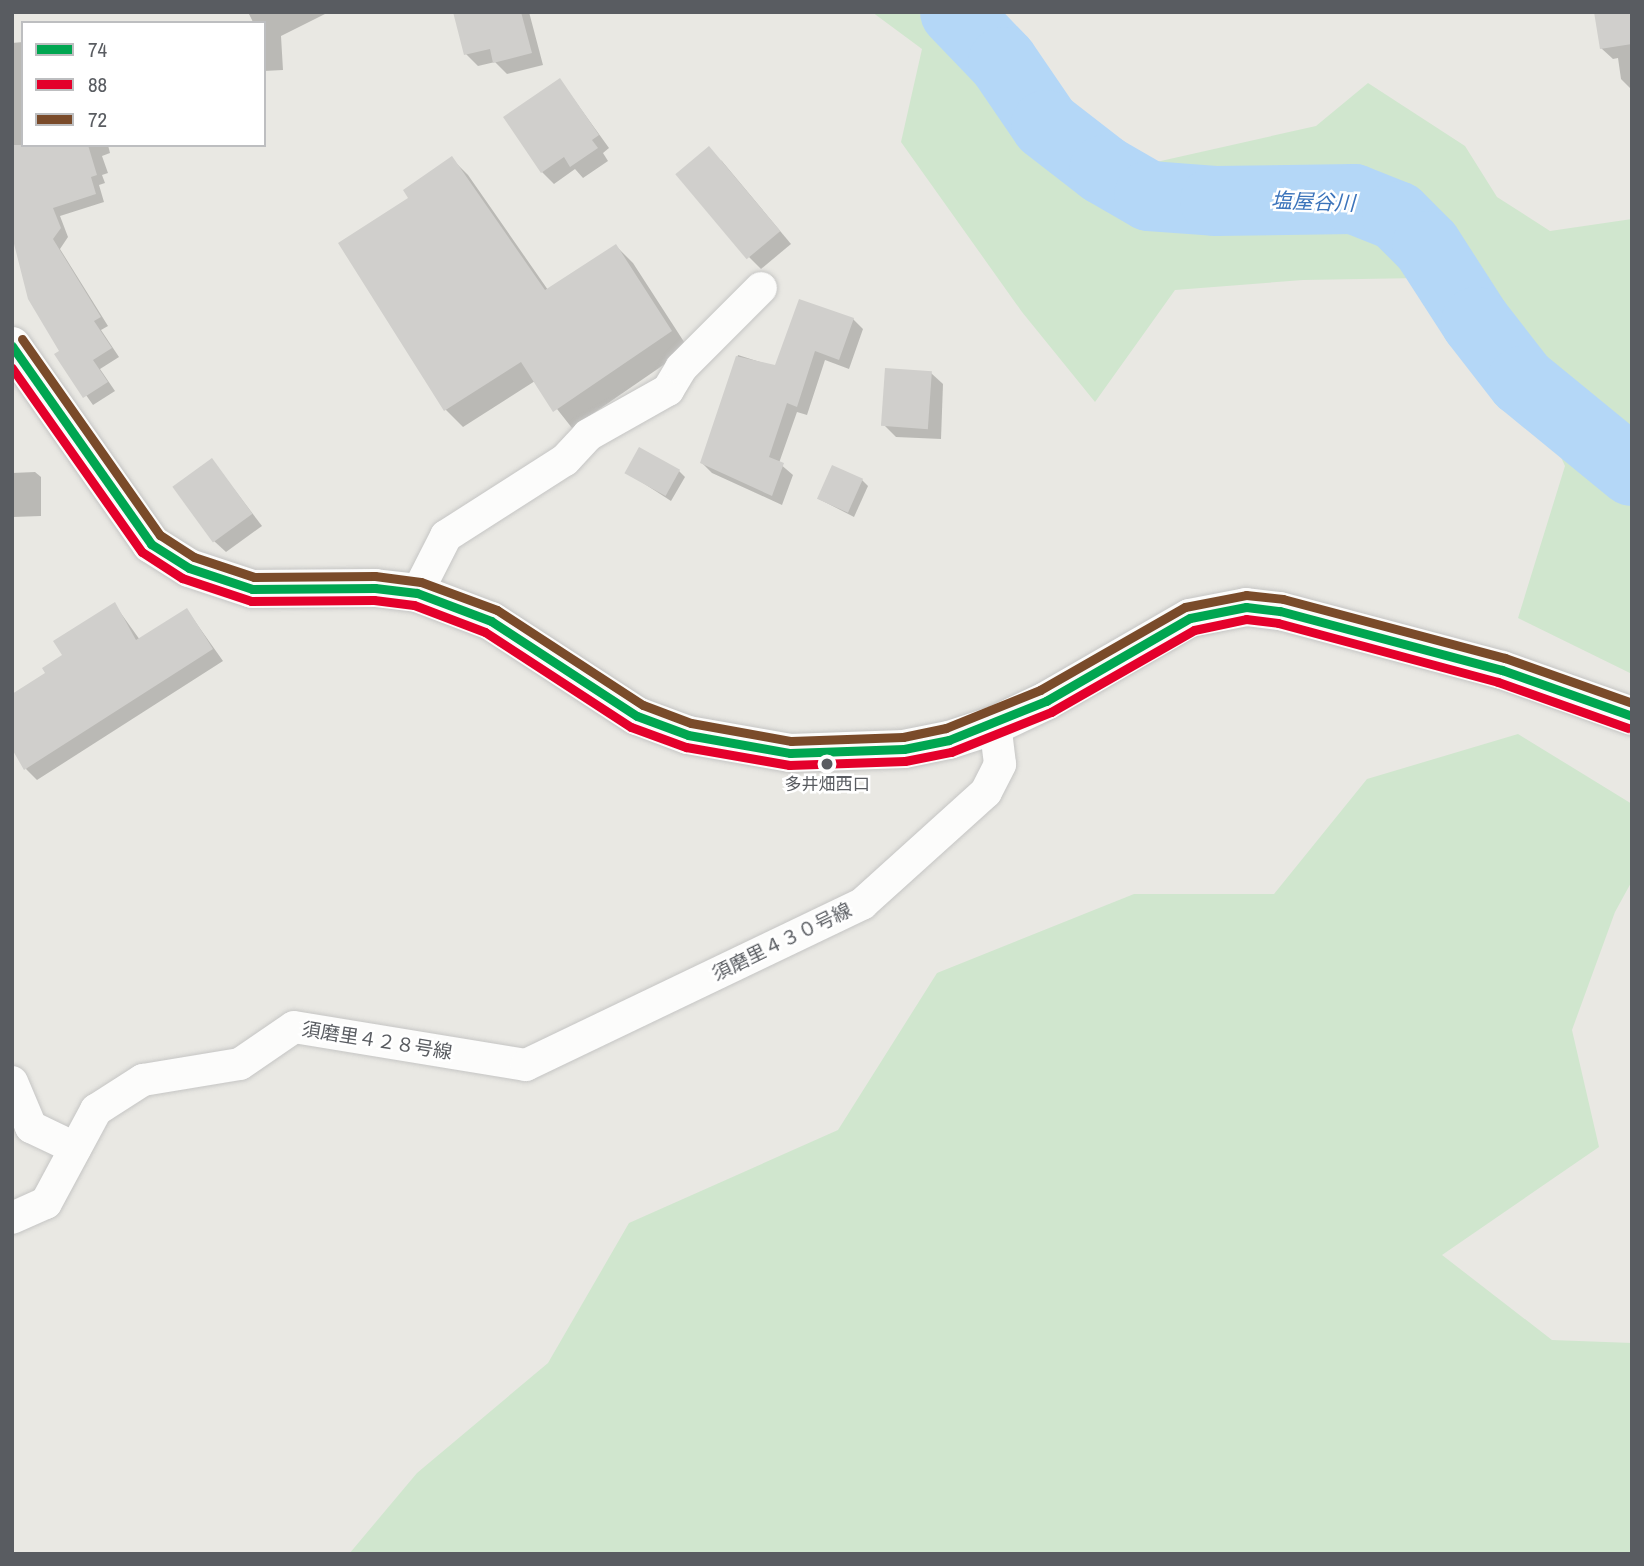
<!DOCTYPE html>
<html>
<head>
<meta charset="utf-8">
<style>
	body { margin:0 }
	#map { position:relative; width:1644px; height:1566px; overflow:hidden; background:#e9e8e3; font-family:"Archivo Narrow","Noto Sans JP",sans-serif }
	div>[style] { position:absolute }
	.green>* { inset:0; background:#d0e6ce }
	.shadow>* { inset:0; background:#0003 }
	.river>* { height:70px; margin:-35px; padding:0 35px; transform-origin:35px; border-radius:35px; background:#b4d7f7 }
	.building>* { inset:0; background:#d0cfcc; transform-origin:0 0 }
	.roads { filter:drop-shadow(0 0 2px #c5c5c4) drop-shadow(0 0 2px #c5c5c4) }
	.minor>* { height:32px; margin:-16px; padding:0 16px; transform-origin:16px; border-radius:16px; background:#fcfcfb }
	.tertiary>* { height:38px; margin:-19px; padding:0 19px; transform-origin:19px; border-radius:19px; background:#fcfcfb }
	.bus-1>* { height:9px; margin:-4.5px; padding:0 4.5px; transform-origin:4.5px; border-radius:4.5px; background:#00a651 }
	.bus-2>* { height:9px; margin:-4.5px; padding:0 4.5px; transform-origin:4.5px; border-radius:4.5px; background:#e4002b }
	.bus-3>* { height:9px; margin:-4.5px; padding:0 4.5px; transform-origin:4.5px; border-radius:4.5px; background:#7a4b2a }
	.dots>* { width:19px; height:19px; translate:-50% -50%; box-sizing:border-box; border:4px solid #fff; border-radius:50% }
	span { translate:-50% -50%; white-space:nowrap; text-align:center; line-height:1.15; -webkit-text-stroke:5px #fff; paint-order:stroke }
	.bus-label { font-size:17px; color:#595c61 }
	.street-label { font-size:19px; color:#595c61 }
	.water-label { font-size:21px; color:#3c74bb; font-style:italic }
	.frame { position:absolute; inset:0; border:14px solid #595c61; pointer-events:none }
	.legend { position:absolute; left:21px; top:21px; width:245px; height:126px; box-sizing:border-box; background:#fff; border:2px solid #bdbec0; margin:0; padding:9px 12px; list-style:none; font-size:21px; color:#595c61 }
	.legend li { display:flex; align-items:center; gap:14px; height:35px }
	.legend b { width:35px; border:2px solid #bdbec0 }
</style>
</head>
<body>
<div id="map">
	<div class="green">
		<div style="clip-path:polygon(872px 12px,971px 12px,971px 50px,1007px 102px,1085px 178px,1316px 126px,1368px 83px,1465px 146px,1497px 197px,1550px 231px,1632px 219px,1632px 674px,1518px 618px,1565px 466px,1478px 277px,1303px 280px,1175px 290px,1095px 402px,1022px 312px,901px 142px,922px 49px)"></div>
		<div style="clip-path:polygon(1518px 734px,1632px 804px,1632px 881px,1615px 912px,1572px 1030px,1599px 1147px,1442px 1255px,1552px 1340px,1632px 1343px,1632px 1554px,349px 1554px,417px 1473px,548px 1363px,629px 1223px,838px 1130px,937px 973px,1134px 894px,1274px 894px,1367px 779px)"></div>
	</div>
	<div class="shadow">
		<div style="clip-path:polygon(248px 12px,329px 12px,281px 36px,283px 70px,264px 71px,264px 23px,239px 23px,253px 22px)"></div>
		<div style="clip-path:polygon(455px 12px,529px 12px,543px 65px,507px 74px,495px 62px,478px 66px,466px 54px)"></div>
		<div style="clip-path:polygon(1632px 12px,1632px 90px,1621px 79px,1618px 58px,1613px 59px,1601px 48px)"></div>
		<div style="clip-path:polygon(23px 42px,23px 145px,108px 145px,110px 153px,102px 156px,108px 173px,102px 175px,105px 183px,99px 185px,104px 202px,60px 216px,68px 237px,60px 249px,108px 326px,101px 330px,119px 357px,100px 369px,115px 391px,93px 405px,57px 354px,61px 351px,12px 211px,12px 43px)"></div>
		<div style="clip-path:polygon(560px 80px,609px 148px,603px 153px,608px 161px,583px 178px,575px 169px,554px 184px,542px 172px)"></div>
		<div style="clip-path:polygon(451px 158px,468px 175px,548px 290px,616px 246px,633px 263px,688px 348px,572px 428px,535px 381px,463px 427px,446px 410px,340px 243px,411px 198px)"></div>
		<div style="clip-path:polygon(721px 160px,791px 244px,761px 269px,749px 257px)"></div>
		<div style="clip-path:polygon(853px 319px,863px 329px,849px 369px,825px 360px,807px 415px,797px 412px,779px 463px,793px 475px,782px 505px,712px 473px,702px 463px,738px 355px,776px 367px)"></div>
		<div style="clip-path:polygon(931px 373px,943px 384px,941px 439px,896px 437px,884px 425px)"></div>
		<div style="clip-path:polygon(212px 460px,262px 526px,226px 552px,214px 541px)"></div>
		<div style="clip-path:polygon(679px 471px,685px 477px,671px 501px,626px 472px)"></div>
		<div style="clip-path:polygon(35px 472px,41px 477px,41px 516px,13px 517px,12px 473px)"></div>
		<div style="clip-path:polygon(862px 480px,868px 486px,854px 517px,819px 499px)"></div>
		<div style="clip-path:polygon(115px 605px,140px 640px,187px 610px,223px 661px,37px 780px,26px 769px,48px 673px)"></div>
	</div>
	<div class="river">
		<div style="left:955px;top:12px;width:69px;rotate:46.2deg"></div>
		<div style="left:1003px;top:62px;width:76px;rotate:55.7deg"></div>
		<div style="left:1046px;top:125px;width:73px;rotate:37.8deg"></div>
		<div style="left:1104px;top:170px;width:52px;rotate:30deg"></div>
		<div style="left:1149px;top:196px;width:66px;rotate:4.3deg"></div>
		<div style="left:1215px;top:201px;width:139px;rotate:-0.8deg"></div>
		<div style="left:1354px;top:199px;width:46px;rotate:21.6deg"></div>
		<div style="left:1397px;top:216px;width:42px;rotate:45deg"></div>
		<div style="left:1427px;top:246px;width:90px;rotate:57.2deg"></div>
		<div style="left:1476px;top:322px;width:75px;rotate:52.1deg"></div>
		<div style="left:1522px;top:381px;width:142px;rotate:39.3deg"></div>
	</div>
	<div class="building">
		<div style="clip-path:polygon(453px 12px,521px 12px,532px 53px,493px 63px,490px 49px,464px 55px)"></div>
		<div style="clip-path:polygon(1594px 12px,1632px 12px,1632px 44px,1600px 49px)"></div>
		<div style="clip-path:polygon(560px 78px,599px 135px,592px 140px,598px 148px,570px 167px,564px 157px,541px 173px,503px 117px)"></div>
		<div style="clip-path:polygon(12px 145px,88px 145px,97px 175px,91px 177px,96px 194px,53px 208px,61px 228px,53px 239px,101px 317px,94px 321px,112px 348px,93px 360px,108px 382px,83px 398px,54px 354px,59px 351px,28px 299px,12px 236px)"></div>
		<div style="left:709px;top:146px;width:111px;height:44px;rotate:50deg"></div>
		<div style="clip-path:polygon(452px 156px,545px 290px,616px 244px,672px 331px,553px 412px,521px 362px,444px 411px,338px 243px,408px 198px,403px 190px)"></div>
		<div style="clip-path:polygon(799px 299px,854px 318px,839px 360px,815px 351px,797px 407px,787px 403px,769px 457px,784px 463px,772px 496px,700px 463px,736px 356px,775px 365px)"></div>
		<div style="left:885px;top:368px;width:47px;height:58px;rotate:4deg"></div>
		<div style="left:639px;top:447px;width:47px;height:30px;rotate:29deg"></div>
		<div style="left:212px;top:458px;width:69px;height:49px;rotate:54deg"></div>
		<div style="left:832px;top:465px;width:34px;height:37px;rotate:24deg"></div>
		<div style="clip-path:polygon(115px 602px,136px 640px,187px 608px,213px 649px,24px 770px,12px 749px,12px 694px,45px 673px,42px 668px,62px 655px,53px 641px)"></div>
	</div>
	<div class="roads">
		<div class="minor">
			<div style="left:417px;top:593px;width:64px;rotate:-63deg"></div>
			<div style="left:446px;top:536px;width:141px;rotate:-32.6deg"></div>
			<div style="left:565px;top:460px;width:34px;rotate:-47deg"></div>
			<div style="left:588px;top:435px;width:92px;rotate:-29.4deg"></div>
			<div style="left:668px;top:390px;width:26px;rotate:-59deg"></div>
			<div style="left:681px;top:368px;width:113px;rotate:-45deg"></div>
			<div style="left:12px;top:1082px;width:49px;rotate:67.1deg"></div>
			<div style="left:31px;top:1127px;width:49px;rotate:25.5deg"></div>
			<div style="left:12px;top:1218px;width:37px;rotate:-24deg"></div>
			<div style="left:46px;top:1203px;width:106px;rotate:-61.7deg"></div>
			<div style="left:96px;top:1110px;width:56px;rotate:-32.6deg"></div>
			<div style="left:143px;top:1080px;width:98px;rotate:-9.4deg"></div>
			<div style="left:240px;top:1064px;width:65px;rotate:-34.4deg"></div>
			<div style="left:294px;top:1027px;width:235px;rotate:9.3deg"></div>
			<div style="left:526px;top:1065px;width:373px;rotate:-25.6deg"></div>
			<div style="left:862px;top:904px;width:167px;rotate:-42.1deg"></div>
			<div style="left:986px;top:792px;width:31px;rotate:-63deg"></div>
			<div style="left:1000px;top:764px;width:39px;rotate:-97deg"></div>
		</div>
		<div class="tertiary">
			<div style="left:12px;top:346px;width:242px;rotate:54.9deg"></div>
			<div style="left:151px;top:544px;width:45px;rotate:32.3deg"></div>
			<div style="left:189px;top:568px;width:66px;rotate:18.4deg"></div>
			<div style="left:252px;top:589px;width:123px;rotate:-0.5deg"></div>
			<div style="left:375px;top:588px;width:42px;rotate:6.8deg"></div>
			<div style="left:417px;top:593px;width:79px;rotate:20.7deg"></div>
			<div style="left:491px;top:621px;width:174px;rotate:33.1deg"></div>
			<div style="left:637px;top:716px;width:54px;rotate:20.4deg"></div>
			<div style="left:688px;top:735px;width:104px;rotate:10deg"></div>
			<div style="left:790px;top:753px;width:114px;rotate:-2deg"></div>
			<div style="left:904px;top:749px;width:46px;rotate:-11.3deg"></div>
			<div style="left:949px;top:740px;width:48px;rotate:-18.1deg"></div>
			<div style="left:995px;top:725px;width:56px;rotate:-25.2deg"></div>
			<div style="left:1046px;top:701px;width:166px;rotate:-30deg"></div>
			<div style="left:1190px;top:618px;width:57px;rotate:-11.1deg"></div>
			<div style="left:1246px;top:607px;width:34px;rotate:7deg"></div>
			<div style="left:1280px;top:611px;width:230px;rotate:14.9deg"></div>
			<div style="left:1502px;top:670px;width:138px;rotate:19.5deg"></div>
		</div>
	</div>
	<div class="bus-1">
		<div style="left:12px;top:346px;width:242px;rotate:54.9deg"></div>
		<div style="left:151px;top:544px;width:45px;rotate:32.3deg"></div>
		<div style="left:189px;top:568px;width:66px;rotate:18.4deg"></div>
		<div style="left:252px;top:589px;width:123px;rotate:-0.5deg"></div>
		<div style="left:375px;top:588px;width:42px;rotate:6.8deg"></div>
		<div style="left:417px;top:593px;width:79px;rotate:20.7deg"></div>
		<div style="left:491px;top:621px;width:174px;rotate:33.1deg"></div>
		<div style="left:637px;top:716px;width:54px;rotate:20.4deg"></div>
		<div style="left:688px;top:735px;width:104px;rotate:10deg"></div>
		<div style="left:790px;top:753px;width:114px;rotate:-2deg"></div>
		<div style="left:904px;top:749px;width:46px;rotate:-11.3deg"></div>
		<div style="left:949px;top:740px;width:105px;rotate:-21.9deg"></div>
		<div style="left:1046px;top:701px;width:166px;rotate:-30deg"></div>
		<div style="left:1190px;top:618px;width:57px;rotate:-11.1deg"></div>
		<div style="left:1246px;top:607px;width:34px;rotate:7deg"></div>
		<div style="left:1280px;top:611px;width:230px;rotate:14.9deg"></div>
		<div style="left:1502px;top:670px;width:138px;rotate:19.5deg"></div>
	</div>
	<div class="bus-2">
		<div style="left:12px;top:368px;width:225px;rotate:54.8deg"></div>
		<div style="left:142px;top:552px;width:48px;rotate:33deg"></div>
		<div style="left:182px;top:578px;width:73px;rotate:18.4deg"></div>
		<div style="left:251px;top:601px;width:123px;rotate:-0.5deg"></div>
		<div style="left:374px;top:600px;width:40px;rotate:7.1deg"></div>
		<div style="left:414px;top:605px;width:76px;rotate:20.8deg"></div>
		<div style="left:485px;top:632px;width:174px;rotate:33.1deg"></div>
		<div style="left:631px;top:727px;width:59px;rotate:20deg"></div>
		<div style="left:686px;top:747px;width:105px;rotate:9.9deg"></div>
		<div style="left:789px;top:765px;width:116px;rotate:-2deg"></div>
		<div style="left:905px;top:761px;width:47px;rotate:-11.1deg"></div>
		<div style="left:951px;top:752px;width:108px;rotate:-21.8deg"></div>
		<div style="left:1051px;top:712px;width:165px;rotate:-29.8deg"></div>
		<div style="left:1194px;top:630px;width:53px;rotate:-11.9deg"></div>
		<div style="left:1246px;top:619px;width:32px;rotate:7deg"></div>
		<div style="left:1278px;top:623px;width:228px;rotate:15deg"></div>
		<div style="left:1498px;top:682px;width:138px;rotate:19.5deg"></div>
	</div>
	<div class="bus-3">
		<div style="left:22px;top:339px;width:240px;rotate:54.9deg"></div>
		<div style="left:160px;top:535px;width:40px;rotate:32.9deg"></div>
		<div style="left:194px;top:557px;width:63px;rotate:18.4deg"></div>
		<div style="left:254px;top:577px;width:121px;rotate:-0.5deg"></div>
		<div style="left:375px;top:576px;width:46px;rotate:7.4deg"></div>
		<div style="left:421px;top:582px;width:81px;rotate:20.2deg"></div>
		<div style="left:497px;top:610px;width:174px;rotate:33.1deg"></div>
		<div style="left:643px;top:705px;width:51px;rotate:20.6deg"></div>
		<div style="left:691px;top:723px;width:102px;rotate:10.2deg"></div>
		<div style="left:791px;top:741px;width:112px;rotate:-2deg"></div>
		<div style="left:903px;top:737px;width:44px;rotate:-11.8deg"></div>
		<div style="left:946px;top:728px;width:101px;rotate:-22deg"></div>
		<div style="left:1040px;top:690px;width:167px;rotate:-29.8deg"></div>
		<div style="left:1185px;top:607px;width:62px;rotate:-11.1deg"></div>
		<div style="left:1246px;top:595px;width:37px;rotate:6deg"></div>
		<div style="left:1283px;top:599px;width:230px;rotate:14.9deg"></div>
		<div style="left:1505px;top:658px;width:135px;rotate:19.5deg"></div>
	</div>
	<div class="dots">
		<div style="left:827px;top:764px;background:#595c61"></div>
	</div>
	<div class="bus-label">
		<span style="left:827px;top:784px">多井畑西口</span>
	</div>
	<div class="street-label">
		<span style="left:782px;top:942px;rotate:-26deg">須磨里４３０号線</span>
		<span style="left:377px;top:1041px;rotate:9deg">須磨里４２８号線</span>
	</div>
	<div class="water-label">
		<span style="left:1313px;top:202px;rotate:2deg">塩屋谷川</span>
	</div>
	<div class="frame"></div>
	<ul class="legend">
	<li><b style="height:9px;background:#00a651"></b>74</li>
	<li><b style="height:9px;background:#e4002b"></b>88</li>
	<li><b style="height:9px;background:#7a4b2a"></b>72</li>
	</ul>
</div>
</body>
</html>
